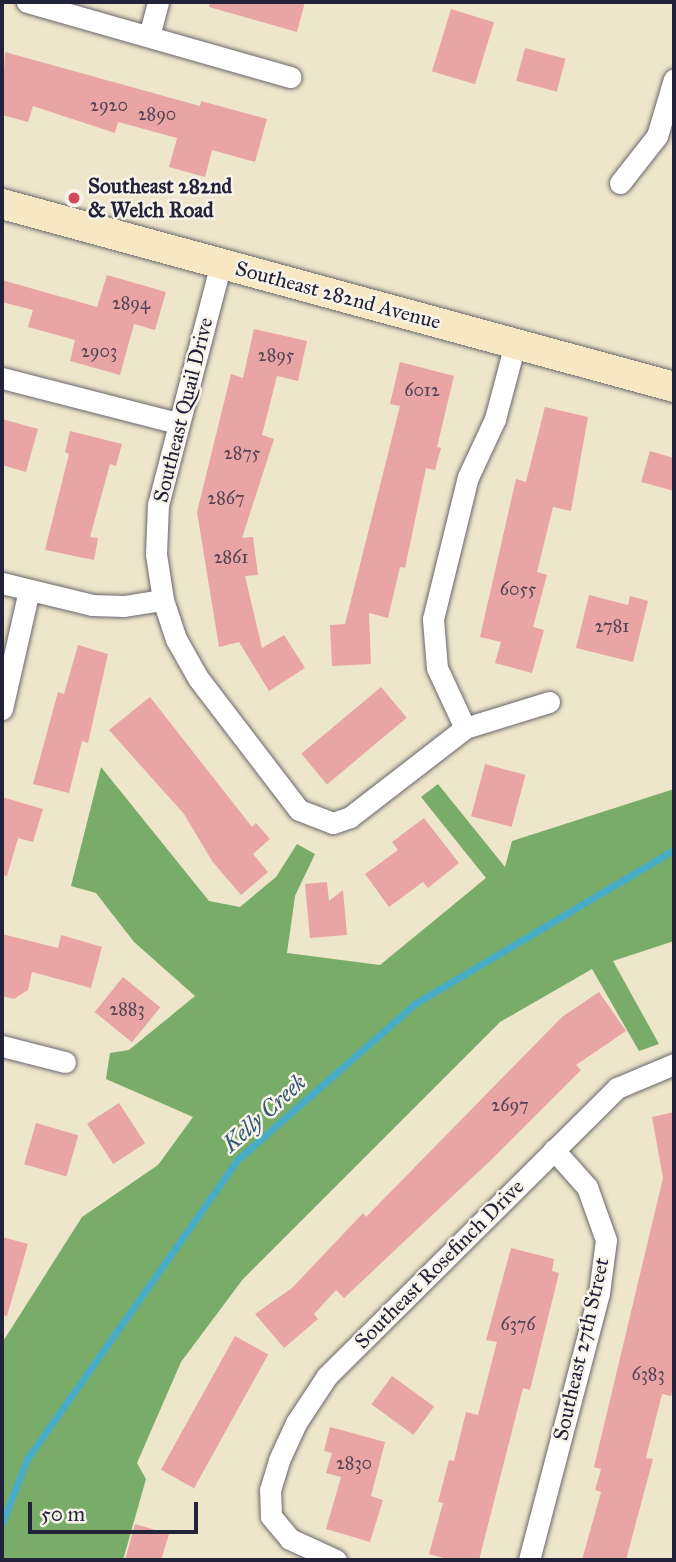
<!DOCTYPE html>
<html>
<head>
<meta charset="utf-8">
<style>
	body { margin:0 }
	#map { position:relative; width:676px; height:1562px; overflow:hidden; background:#eee6ca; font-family:"IM FELL Great Primer",serif }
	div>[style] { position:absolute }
	.forest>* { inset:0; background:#78ac68 }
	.stream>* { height:7px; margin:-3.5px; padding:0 3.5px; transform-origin:3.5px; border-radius:3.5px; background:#48acc7 }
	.building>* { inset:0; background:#e8a5a4; transform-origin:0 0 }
	.roads { filter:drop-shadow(0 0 2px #69676d) drop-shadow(0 0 2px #69676d) }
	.minor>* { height:21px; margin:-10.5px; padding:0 10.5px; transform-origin:10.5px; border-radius:10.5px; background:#fff }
	.secondary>* { height:30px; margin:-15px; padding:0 15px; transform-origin:15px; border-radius:15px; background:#f7e8c3 }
	.dots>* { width:19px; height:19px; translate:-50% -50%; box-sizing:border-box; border:4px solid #f7f3e8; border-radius:50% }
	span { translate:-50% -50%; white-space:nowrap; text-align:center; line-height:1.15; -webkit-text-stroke:5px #f7f3e8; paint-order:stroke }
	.number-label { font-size:18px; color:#544355 }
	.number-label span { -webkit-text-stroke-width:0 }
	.poi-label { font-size:21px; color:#22223b; font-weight:700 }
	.left { translate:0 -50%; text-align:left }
	.street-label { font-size:21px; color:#22223b }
	.water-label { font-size:23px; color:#315973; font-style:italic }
	.frame { position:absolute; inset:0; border:4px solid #22223b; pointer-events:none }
	.scale { position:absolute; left:28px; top:1502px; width:170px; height:32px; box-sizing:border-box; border:4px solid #22223b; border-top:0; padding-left:9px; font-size:21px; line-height:24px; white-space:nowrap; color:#22223b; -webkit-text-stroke:5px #f7f3e8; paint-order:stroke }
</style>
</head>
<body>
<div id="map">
	<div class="forest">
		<div style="clip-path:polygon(101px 767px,209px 901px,240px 907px,276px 877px,297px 844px,315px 854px,295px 896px,287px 953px,380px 965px,486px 878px,421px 797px,438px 784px,505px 867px,512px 841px,674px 789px,674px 941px,613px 961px,659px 1044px,639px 1051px,592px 969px,500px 1022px,243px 1279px,181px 1362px,137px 1463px,146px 1479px,123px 1560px,2px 1560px,2px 1343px,82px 1217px,158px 1165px,193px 1117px,106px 1079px,110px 1053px,129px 1050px,195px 996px,134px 942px,96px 893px,71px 886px)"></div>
	</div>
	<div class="stream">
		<div style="left:2px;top:1523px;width:69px;rotate:-68.7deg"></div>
		<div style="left:27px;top:1459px;width:365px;rotate:-54.9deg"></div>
		<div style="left:237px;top:1160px;width:238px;rotate:-41.3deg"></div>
		<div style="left:416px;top:1003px;width:300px;rotate:-30.7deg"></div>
	</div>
	<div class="building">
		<div style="clip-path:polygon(210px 2px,305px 2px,297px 32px,209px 7px)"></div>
		<div style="left:451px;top:9px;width:45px;height:65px;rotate:17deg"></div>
		<div style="left:525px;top:48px;width:42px;height:34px;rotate:15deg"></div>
		<div style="clip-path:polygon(5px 52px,200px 106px,201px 101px,267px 119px,255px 162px,212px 150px,205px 177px,169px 167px,177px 138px,118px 122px,115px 133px,33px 106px,28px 122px,2px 115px)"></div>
		<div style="clip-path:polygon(107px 275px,166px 292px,155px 330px,134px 324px,120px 375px,70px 361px,75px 340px,28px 327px,33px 310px,2px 302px,2px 280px,97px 307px)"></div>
		<div style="clip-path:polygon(254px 329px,307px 341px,298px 381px,277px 376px,262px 435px,274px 439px,242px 538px,253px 537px,258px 575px,245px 576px,262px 648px,284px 635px,305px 668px,269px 691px,239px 642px,219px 647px,197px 512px,231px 374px,243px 378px)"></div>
		<div style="clip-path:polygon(400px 362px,454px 376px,437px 447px,441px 448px,435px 470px,426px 468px,405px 568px,400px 567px,388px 618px,369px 613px,371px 664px,332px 666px,330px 625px,345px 624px,400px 406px,390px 404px)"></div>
		<div style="clip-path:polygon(545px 407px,588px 417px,571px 511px,553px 507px,537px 572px,547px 575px,533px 627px,544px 630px,532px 673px,495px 663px,501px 642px,480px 637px,516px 479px,526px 482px)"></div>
		<div style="clip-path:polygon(2px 419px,38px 429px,26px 472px,2px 465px)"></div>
		<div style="clip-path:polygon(70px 431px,122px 444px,116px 466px,110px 464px,90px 537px,98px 538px,94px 560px,45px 550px,69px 454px,65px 452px)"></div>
		<div style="clip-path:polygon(650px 451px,674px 458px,674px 491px,641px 482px)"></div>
		<div style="clip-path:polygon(589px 595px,628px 605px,630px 596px,648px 601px,633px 662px,576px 648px)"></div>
		<div style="clip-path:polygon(78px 645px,108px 654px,88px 743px,82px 741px,69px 793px,33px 784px,58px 692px,64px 694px)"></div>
		<div style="left:381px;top:687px;width:40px;height:104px;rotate:50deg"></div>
		<div style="clip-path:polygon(150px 697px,252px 827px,256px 823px,270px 839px,253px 854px,268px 872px,241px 895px,212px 861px,184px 814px,109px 730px)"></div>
		<div style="left:485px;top:764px;width:42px;height:54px;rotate:15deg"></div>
		<div style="clip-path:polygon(2px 797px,43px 809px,33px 842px,18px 838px,7px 876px,2px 875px)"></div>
		<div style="clip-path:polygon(424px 818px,459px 863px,428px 888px,423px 882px,389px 907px,365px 874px,398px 850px,392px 842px)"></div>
		<div style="clip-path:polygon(327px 882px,329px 901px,343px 890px,347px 935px,310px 938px,305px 884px)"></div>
		<div style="clip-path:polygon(2px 934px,58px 948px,61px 935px,102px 947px,91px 988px,32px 972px,28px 990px,14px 999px,2px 996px)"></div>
		<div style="left:123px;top:977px;width:48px;height:45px;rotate:39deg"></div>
		<div style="clip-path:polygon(599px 992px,626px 1031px,576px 1065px,581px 1070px,492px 1159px,344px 1298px,336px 1290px,314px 1314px,318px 1319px,284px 1348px,255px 1314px,292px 1288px,363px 1213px,366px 1217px,562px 1017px)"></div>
		<div style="left:119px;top:1103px;width:48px;height:38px;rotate:57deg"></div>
		<div style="clip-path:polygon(674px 1112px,674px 1384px,671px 1396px,662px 1394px,646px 1458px,653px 1459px,626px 1560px,582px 1560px,601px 1492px,595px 1490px,601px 1469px,594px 1467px,663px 1178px,652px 1117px)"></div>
		<div style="left:36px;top:1123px;width:44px;height:43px;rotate:16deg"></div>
		<div style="clip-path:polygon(2px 1237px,28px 1244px,7px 1316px,2px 1315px)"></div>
		<div style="clip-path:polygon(511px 1248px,554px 1259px,552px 1271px,559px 1273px,530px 1390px,523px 1388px,479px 1560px,451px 1560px,429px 1554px,443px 1503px,438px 1502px,449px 1460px,454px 1461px,466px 1412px,478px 1415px,497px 1342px,486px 1340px)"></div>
		<div style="left:235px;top:1336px;width:38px;height:153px;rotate:29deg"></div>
		<div style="left:392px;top:1376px;width:52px;height:35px;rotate:36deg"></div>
		<div style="clip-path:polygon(330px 1427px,385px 1442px,371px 1496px,383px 1500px,370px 1542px,326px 1529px,341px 1477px,326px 1473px,332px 1453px,324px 1451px)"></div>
		<div style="clip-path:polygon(135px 1524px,169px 1534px,161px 1560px,125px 1560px)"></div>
	</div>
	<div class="roads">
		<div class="minor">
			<div style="left:27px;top:2px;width:274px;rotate:15.9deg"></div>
			<div style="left:149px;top:36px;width:35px;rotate:-75deg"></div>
			<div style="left:620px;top:183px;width:60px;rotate:-51.8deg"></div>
			<div style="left:657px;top:136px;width:59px;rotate:-73.4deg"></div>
			<div style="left:221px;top:263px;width:249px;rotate:104.6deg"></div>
			<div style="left:158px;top:504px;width:50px;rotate:92.3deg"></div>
			<div style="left:156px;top:554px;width:47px;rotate:81.3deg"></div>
			<div style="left:163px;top:600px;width:41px;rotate:71.6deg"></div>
			<div style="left:176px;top:639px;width:45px;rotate:60.6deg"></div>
			<div style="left:198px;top:678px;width:166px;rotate:52.6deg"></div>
			<div style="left:299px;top:810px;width:36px;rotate:21deg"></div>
			<div style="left:333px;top:823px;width:18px;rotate:-19deg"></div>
			<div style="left:350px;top:817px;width:145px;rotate:-37.7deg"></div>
			<div style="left:465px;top:728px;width:88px;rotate:-17.2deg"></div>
			<div style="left:2px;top:378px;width:181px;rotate:14.4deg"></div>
			<div style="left:2px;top:583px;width:93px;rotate:13.7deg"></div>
			<div style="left:92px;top:605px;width:32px;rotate:2deg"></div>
			<div style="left:124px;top:606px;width:39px;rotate:-9deg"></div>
			<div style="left:2px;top:709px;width:122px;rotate:-77.2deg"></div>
			<div style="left:465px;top:728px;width:66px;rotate:-115deg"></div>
			<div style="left:437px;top:668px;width:49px;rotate:-94.7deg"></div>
			<div style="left:433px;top:619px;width:146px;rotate:-76.2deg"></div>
			<div style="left:468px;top:477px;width:64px;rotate:-65deg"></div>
			<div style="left:495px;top:419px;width:78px;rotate:-75.1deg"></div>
			<div style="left:2px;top:1046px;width:65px;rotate:14.3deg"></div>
			<div style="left:336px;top:1560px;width:51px;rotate:-155.5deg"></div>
			<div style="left:290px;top:1539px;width:30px;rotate:-130deg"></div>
			<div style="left:271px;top:1516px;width:26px;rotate:-92deg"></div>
			<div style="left:270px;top:1490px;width:31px;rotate:-73deg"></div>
			<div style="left:279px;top:1460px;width:41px;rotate:-65.3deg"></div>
			<div style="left:296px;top:1423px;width:56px;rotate:-56.6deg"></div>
			<div style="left:327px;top:1376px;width:409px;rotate:-44.8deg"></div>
			<div style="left:617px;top:1088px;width:62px;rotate:-22.8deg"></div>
			<div style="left:529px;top:1560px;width:276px;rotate:-75.3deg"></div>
			<div style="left:599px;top:1293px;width:53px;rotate:-82.5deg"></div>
			<div style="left:606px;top:1240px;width:56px;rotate:-109.7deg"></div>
			<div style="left:587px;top:1187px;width:50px;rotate:-131.7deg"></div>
		</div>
		<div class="secondary">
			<div style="left:2px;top:204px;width:696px;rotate:15.23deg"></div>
		</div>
	</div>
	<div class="dots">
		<div style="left:74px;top:198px;background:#d1495b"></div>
	</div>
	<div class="number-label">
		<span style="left:109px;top:105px">2920</span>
		<span style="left:157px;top:114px">2890</span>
		<span style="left:131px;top:303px">2894</span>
		<span style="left:99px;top:351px">2903</span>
		<span style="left:276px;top:355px">2895</span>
		<span style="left:422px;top:390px">6012</span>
		<span style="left:242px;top:453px">2875</span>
		<span style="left:226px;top:498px">2867</span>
		<span style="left:231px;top:557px">2861</span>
		<span style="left:518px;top:589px">6055</span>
		<span style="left:612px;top:626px">2781</span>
		<span style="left:127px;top:1009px">2883</span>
		<span style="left:510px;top:1105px">2697</span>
		<span style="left:518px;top:1324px">6376</span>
		<span style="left:648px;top:1374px">6383</span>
		<span style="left:354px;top:1463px">2830</span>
	</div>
	<div class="poi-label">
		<span class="left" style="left:88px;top:198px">Southeast 282nd<br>&amp; Welch Road</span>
	</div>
	<div class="street-label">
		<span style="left:338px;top:295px;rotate:15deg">Southeast 282nd Avenue</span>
		<span style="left:183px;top:410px;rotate:-76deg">Southeast Quail Drive</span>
		<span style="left:439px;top:1264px;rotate:-45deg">Southeast Rosefinch Drive</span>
		<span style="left:581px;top:1349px;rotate:-77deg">Southeast 27th Street</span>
	</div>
	<div class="water-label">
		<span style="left:264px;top:1113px;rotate:-42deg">Kelly Creek</span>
	</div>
	<div class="frame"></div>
	<div class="scale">50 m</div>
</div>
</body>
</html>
